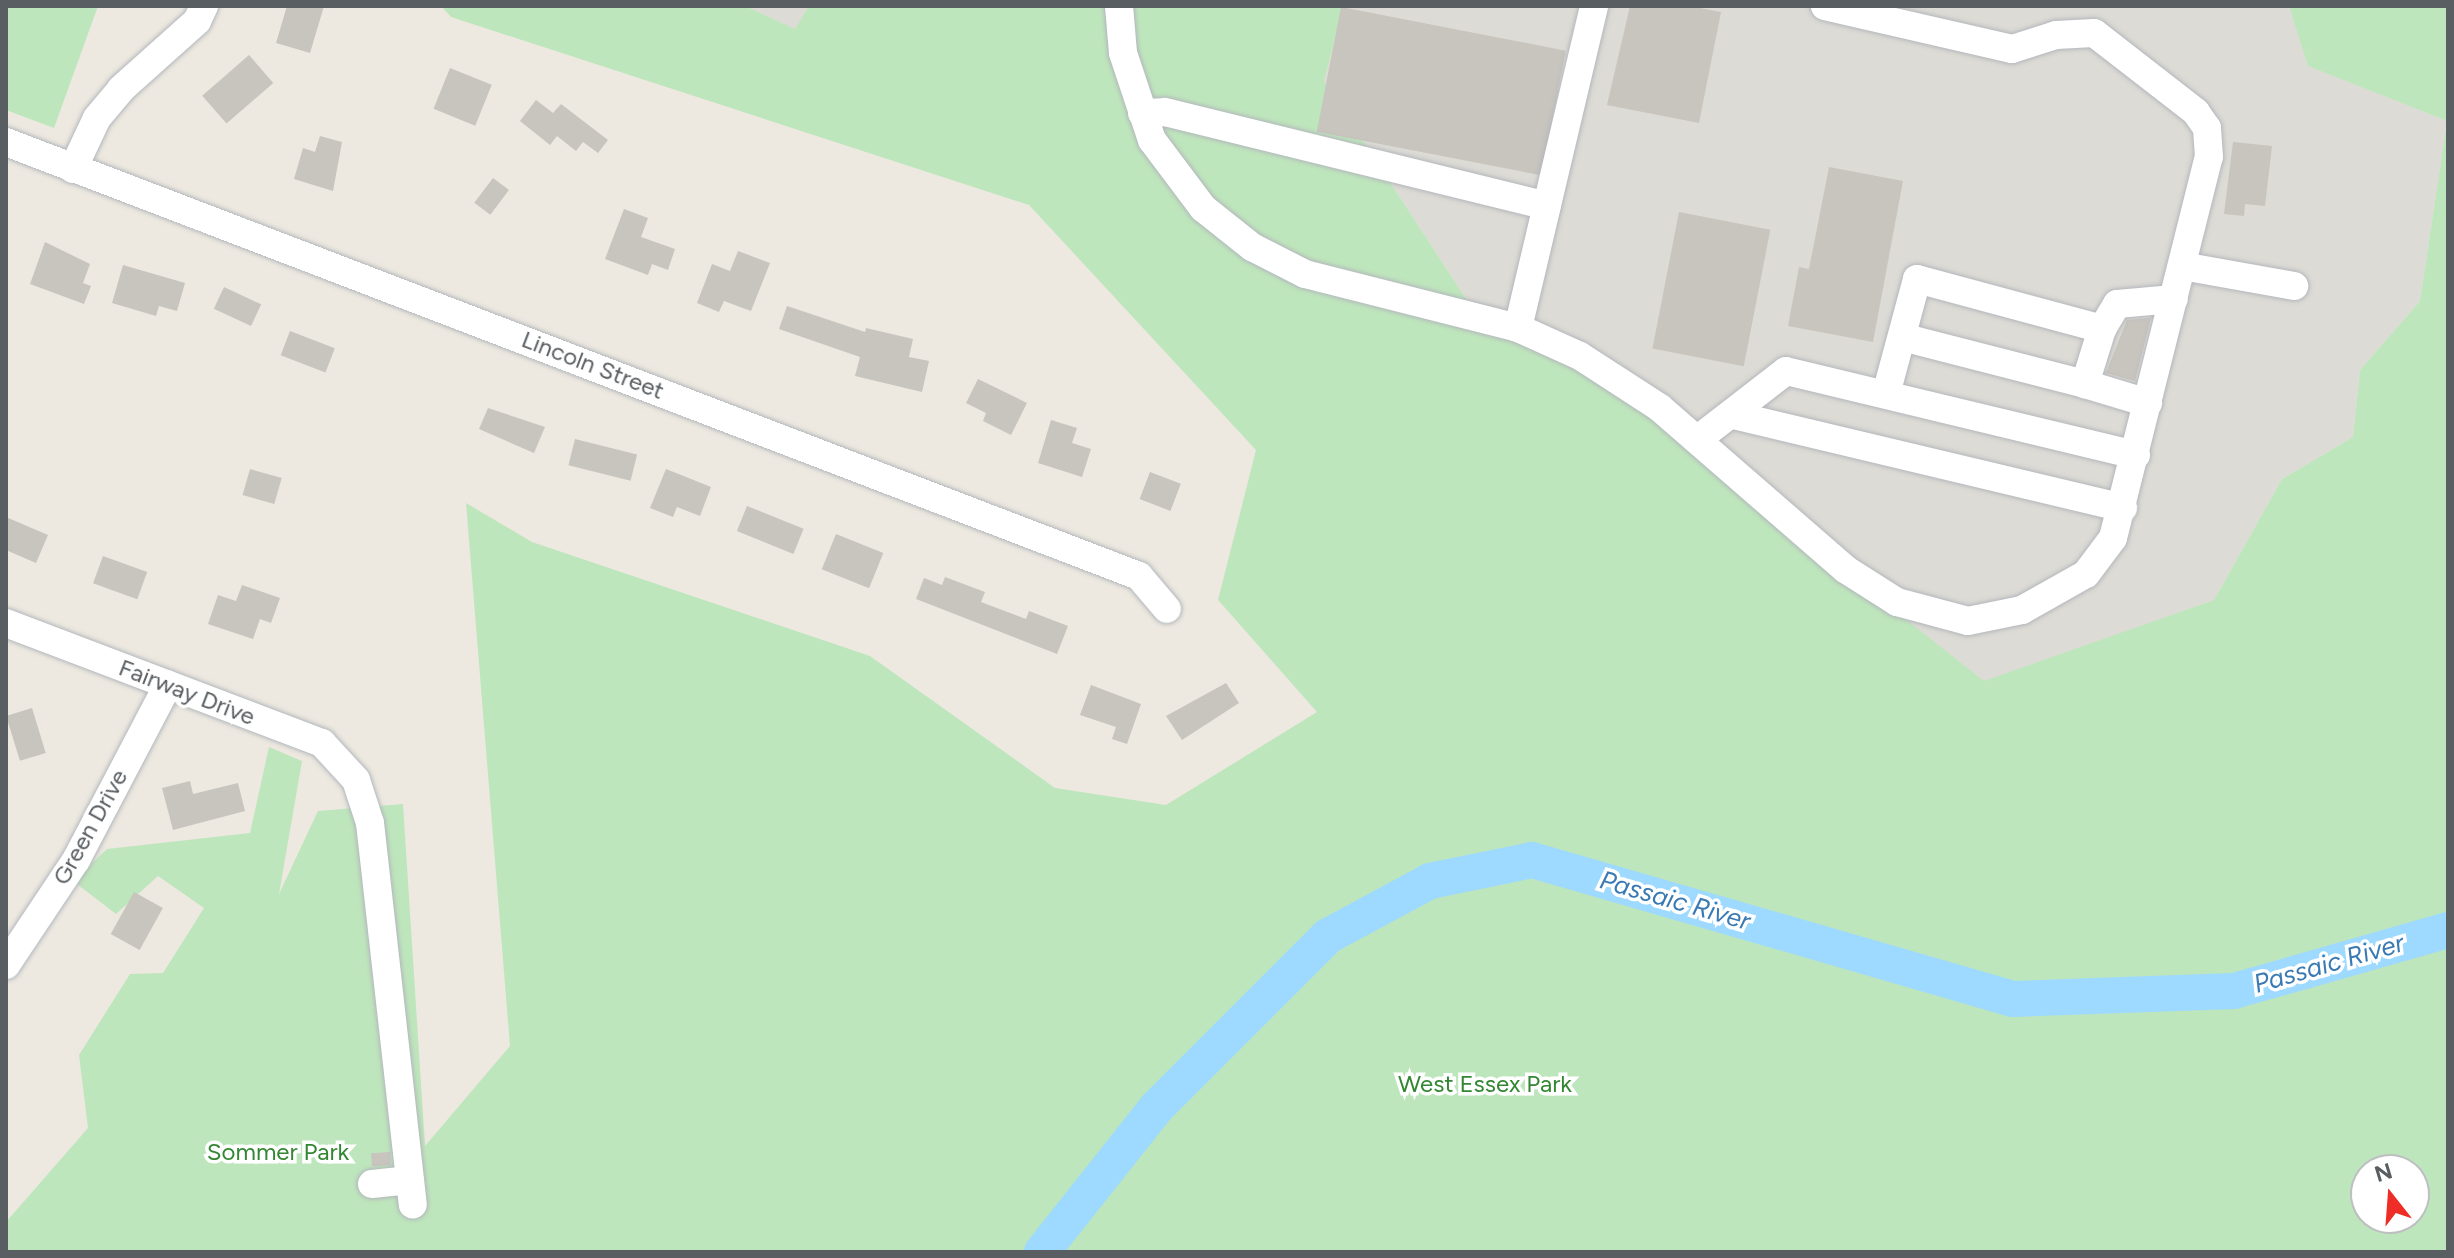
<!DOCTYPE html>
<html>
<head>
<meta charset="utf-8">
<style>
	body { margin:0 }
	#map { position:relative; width:2454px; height:1258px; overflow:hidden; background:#ede9e0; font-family:Figtree,sans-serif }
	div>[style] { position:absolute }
	.industrial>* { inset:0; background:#dddbd5 }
	.green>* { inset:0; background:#bee6bc }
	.river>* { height:36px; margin:-18px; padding:0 18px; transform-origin:18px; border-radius:18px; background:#9ed9ff }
	.building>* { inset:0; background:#c8c4be; transform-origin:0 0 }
	.roads { filter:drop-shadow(0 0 2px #b3b7bc) drop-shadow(0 0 2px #b3b7bc) }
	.minor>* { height:28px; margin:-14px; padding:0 14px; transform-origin:14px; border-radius:14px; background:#fff }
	span { translate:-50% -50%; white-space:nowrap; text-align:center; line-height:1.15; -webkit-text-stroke:7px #fff; paint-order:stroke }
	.street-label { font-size:24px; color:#595e62 }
	.park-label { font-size:24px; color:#338733 }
	.water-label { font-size:26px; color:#3a7ab3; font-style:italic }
	.frame { position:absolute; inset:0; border:8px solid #595e62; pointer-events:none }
	.north { position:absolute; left:2350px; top:1154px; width:80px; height:80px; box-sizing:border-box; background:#fff; border:2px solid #bdbfc0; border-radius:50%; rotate:343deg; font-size:22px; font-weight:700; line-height:32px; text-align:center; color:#595e62 }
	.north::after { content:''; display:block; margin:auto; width:28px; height:36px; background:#ed2d26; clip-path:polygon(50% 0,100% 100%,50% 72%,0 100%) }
</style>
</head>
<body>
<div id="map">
	<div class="industrial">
		<div style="clip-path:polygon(745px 6px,809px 6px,796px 30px)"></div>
		<div style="clip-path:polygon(1344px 6px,2289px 6px,2309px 66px,2447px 121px,2420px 301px,2360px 370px,2353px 437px,2282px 479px,2214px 600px,1984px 682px,1592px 372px,1487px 331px,1324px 81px)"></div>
	</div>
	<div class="green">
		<div style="clip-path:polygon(6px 6px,98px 6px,54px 128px,6px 110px)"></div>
		<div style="clip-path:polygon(evenodd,441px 6px,745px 6px,795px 29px,809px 6px,1344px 6px,1324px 81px,1487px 331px,1592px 372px,1984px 681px,2214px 600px,2282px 479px,2353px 437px,2360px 370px,2420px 301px,2447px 121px,2308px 66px,2289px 6px,2448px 6px,2448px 1252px,6px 1252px,6px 1222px,88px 1128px,79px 1055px,130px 974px,163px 973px,204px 908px,158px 876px,116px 914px,73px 881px,107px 849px,250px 833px,269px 747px,302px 761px,279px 894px,318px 811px,403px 804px,425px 1146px,510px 1046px,466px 503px,532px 542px,870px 656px,1055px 788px,1166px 805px,1317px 712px,1218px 600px,1256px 450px,1029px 205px,451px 17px,441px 6px,2366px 1170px,2414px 1170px,2414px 1218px,2366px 1218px,2366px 1170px)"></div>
	</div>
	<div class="river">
		<div style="left:1042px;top:1252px;width:184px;rotate:-51.6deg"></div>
		<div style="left:1156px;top:1108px;width:243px;rotate:-45deg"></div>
		<div style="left:1328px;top:936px;width:116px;rotate:-28.3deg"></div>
		<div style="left:1430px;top:881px;width:104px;rotate:-11.6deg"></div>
		<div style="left:1532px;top:860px;width:501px;rotate:16.12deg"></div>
		<div style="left:2013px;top:999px;width:221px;rotate:-2.1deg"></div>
		<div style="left:2234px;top:991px;width:223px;rotate:-15.9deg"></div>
	</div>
	<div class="building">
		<div style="clip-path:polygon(287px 6px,324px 6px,310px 53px,276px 43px)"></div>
		<div style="clip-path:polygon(1630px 6px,1689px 6px,1721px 12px,1699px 123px,1607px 105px)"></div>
		<div style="left:1341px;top:7px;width:229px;height:127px;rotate:11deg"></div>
		<div style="left:249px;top:55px;width:37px;height:62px;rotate:49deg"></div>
		<div style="left:450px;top:68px;width:45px;height:44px;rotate:22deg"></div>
		<div style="clip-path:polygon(536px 100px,553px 113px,561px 104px,608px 140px,598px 153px,583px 142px,576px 151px,557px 136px,550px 145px,520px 121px)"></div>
		<div style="clip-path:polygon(320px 136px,342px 142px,333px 191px,294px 179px,303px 148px,315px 152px)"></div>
		<div style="clip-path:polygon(2233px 142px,2272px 146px,2265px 206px,2245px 204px,2244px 216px,2224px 214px)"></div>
		<div style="clip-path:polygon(1829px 167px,1903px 181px,1873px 342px,1788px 326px,1799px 267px,1809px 269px)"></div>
		<div style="left:493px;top:178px;width:20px;height:31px;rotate:37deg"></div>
		<div style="clip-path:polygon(624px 209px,648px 218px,641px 237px,675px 249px,668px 270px,652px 264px,648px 275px,605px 259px)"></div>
		<div style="left:1679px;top:212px;width:93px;height:139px;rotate:11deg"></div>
		<div style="clip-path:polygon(45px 242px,90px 264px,83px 283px,91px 286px,84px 304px,30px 284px)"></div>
		<div style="clip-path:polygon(738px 251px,770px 263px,751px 311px,724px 301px,719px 312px,697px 303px,712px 264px,730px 271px)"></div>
		<div style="clip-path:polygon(123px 265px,185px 283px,177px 311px,159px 306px,156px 316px,112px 303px)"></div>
		<div style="left:224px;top:287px;width:41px;height:24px;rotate:25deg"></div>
		<div style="clip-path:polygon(787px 306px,865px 332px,866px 328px,913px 339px,909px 357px,929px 361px,922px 392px,855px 376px,860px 357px,779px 329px)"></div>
		<div style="clip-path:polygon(2151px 318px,2135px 381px,2106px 373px,2127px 320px)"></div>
		<div style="left:290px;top:331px;width:48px;height:26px;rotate:21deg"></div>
		<div style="clip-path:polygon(978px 379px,1027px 403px,1011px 435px,983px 421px,986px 413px,966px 403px)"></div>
		<div style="clip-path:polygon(488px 408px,545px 427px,534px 453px,479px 429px)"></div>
		<div style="clip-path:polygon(1051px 420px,1077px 428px,1072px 443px,1091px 449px,1082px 477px,1038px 463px)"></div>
		<div style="left:575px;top:439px;width:64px;height:27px;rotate:14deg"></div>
		<div style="left:250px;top:469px;width:33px;height:27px;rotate:16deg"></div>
		<div style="clip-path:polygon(666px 469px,711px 487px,700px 516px,677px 507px,673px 517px,650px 508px)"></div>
		<div style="left:1150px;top:472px;width:33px;height:29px;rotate:21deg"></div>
		<div style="left:747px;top:506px;width:61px;height:27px;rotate:22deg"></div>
		<div style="clip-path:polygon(6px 517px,48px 535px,36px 563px,6px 550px)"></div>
		<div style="left:836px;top:534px;width:51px;height:38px;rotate:22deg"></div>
		<div style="left:103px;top:556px;width:47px;height:29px;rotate:20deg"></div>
		<div style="clip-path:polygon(945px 577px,985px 592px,981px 602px,1026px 619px,1029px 611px,1068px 626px,1057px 654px,916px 599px,924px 578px,942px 585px)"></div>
		<div style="clip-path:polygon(242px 585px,280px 598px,271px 623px,260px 619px,253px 639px,208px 624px,218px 595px,236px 601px)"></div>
		<div style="clip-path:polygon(1226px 683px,1239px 703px,1182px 740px,1166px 716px)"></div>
		<div style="clip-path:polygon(1091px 685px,1141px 704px,1127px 744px,1112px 739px,1116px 727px,1080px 715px)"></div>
		<div style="left:32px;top:708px;width:47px;height:27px;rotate:73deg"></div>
		<div style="clip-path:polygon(190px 781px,193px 794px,238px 783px,245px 811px,173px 830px,162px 788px)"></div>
		<div style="left:134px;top:892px;width:33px;height:48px;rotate:29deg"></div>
		<div style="left:390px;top:1152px;width:13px;height:19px;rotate:86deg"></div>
	</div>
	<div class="roads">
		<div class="minor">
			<div style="left:1119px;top:6px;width:47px;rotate:85.1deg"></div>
			<div style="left:1123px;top:53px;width:92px;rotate:71.6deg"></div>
			<div style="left:1152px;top:140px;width:85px;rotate:53.1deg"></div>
			<div style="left:1203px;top:208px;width:63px;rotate:38.5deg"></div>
			<div style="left:1252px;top:247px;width:59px;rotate:27deg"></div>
			<div style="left:1305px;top:274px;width:220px;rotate:14.2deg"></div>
			<div style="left:1518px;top:328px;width:68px;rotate:24.3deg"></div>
			<div style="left:1580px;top:356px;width:95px;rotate:33deg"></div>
			<div style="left:1660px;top:408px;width:245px;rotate:41deg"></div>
			<div style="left:1845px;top:569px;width:62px;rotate:32.4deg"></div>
			<div style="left:1897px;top:602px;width:73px;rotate:15deg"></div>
			<div style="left:1968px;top:621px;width:55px;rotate:-11.5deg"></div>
			<div style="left:2022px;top:610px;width:73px;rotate:-29.4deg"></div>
			<div style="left:2086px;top:574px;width:45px;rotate:-53.1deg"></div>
			<div style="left:2113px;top:538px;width:393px;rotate:-75.9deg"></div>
			<div style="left:2209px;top:157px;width:29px;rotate:-94deg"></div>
			<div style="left:2207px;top:128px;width:19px;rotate:-125deg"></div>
			<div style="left:2196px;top:112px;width:129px;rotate:-142.2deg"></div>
			<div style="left:2094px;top:33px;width:38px;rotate:177deg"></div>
			<div style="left:2056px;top:35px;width:46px;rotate:162.3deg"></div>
			<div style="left:2012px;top:49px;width:192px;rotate:-167.1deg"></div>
			<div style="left:1142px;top:113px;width:23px;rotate:-2deg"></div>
			<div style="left:1165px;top:112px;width:393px;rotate:13.8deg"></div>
			<div style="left:6px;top:142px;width:1213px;rotate:20.96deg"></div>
			<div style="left:1139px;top:576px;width:43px;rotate:49.7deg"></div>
			<div style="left:73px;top:169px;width:56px;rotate:-64.8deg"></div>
			<div style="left:97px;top:118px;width:38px;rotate:-50deg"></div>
			<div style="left:121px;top:89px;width:102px;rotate:-41.8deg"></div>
			<div style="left:197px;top:21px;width:17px;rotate:-65deg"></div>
			<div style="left:2182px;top:266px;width:114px;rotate:10.1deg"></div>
			<div style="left:1518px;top:328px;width:331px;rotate:-76.7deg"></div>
			<div style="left:2102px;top:329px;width:29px;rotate:-59deg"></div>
			<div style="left:2117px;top:304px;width:57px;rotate:-5deg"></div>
			<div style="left:2085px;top:384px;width:66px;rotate:16.8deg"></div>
			<div style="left:1886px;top:394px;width:119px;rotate:-74.9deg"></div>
			<div style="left:1917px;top:279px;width:192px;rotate:15.1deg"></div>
			<div style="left:2102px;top:329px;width:58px;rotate:107.2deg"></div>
			<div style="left:2085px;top:384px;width:189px;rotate:-165.6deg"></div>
			<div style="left:1733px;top:415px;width:401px;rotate:13.4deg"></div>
			<div style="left:1698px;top:439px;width:111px;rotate:-37.7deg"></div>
			<div style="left:1786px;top:371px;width:360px;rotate:13.5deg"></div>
			<div style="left:6px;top:623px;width:338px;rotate:20.8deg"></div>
			<div style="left:322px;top:743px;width:50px;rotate:47.4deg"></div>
			<div style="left:356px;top:780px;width:45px;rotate:72deg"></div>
			<div style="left:370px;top:823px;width:384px;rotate:83.6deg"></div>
			<div style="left:6px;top:965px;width:126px;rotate:-56.3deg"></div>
			<div style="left:76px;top:860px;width:198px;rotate:-62.3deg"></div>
			<div style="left:372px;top:1184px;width:38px;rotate:-6deg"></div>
		</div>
	</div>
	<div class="street-label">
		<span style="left:593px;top:365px;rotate:21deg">Lincoln Street</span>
		<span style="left:187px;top:692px;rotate:21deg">Fairway Drive</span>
		<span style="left:90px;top:827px;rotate:-61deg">Green Drive</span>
	</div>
	<div class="park-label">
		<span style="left:1485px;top:1084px">West Essex Park</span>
		<span style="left:278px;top:1152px">Sommer Park</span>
	</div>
	<div class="water-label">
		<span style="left:1675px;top:901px;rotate:16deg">Passaic River</span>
		<span style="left:2329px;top:964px;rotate:-16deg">Passaic River</span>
	</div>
	<div class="frame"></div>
	<div class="north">N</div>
</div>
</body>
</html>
